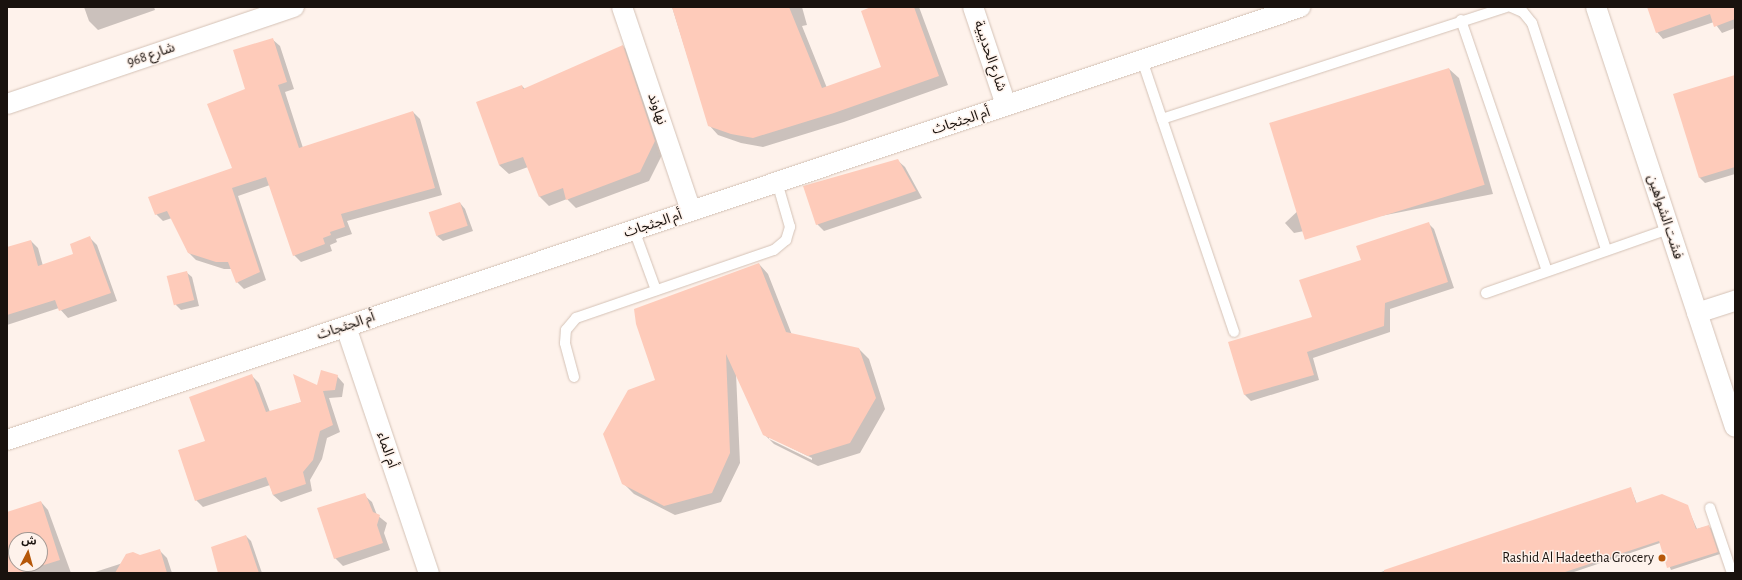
<!DOCTYPE html>
<html>
<head>
<meta charset="utf-8">
<style>
	body { margin:0 }
	#map { position:relative; width:1742px; height:580px; overflow:hidden; background:#fef2eb; font-family:"Alegreya Sans","Noto Sans Arabic",sans-serif }
	div>[style] { position:absolute }
	.shadow>* { inset:0; background:#0003 }
	.building>* { inset:0; background:#fecbba; transform-origin:0 0 }
	.roads { filter:drop-shadow(0 0 1px #d4c2b6) drop-shadow(0 0 1px #d4c2b6) }
	.service>* { height:10px; margin:-5px; padding:0 5px; transform-origin:5px; border-radius:5px; background:#fff }
	.minor>* { height:20px; margin:-10px; padding:0 10px; transform-origin:10px; border-radius:10px; background:#fff }
	.dots>* { width:11px; height:11px; translate:-50% -50%; box-sizing:border-box; border:2px solid #fef2eb; border-radius:50% }
	span { translate:-50% -50%; white-space:nowrap; text-align:center; line-height:1.15; -webkit-text-stroke:3px #fef2eb; paint-order:stroke }
	.street-label { font-size:14px; color:#19120e }
	.poi-label { font-size:14px; color:#19120e }
	.right { translate:-100% -50%; text-align:right }
	.frame { position:absolute; inset:0; border:8px solid #19120e; pointer-events:none }
	.north { position:absolute; left:8px; top:532px; width:40px; height:40px; box-sizing:border-box; background:#fef2eb; border:1px solid #a29893; border-radius:50%; rotate:6deg; font-size:11px; font-weight:700; line-height:16px; text-align:center; color:#19120e }
	.north::after { content:''; display:block; margin:auto; width:14px; height:18px; background:#b65709; clip-path:polygon(50% 0,100% 100%,50% 72%,0 100%) }
</style>
</head>
<body>
<div id="map">
	<div class="shadow">
		<div style="clip-path:polygon(84px 7px,154px 7px,155px 10px,98px 30px,89px 21px)"></div>
		<div style="clip-path:polygon(672px 7px,802px 7px,807px 25px,802px 26px,827px 88px,882px 68px,874px 7px,919px 7px,948px 85px,844px 122px,763px 147px,741px 143px,718px 135px,709px 125px)"></div>
		<div style="clip-path:polygon(1648px 7px,1735px 7px,1735px 28px,1722px 33px,1714px 22px,1663px 39px,1657px 32px)"></div>
		<div style="clip-path:polygon(272px 39px,280px 46px,294px 89px,285px 92px,303px 148px,413px 112px,420px 119px,442px 195px,347px 221px,352px 234px,336px 239px,337px 242px,330px 245px,332px 251px,301px 262px,294px 255px,270px 185px,238px 196px,266px 280px,244px 289px,237px 282px,232px 269px,224px 269px,196px 260px,188px 252px,172px 218px,163px 221px,156px 214px,233px 169px,246px 89px)"></div>
		<div style="clip-path:polygon(623px 46px,632px 56px,664px 151px,649px 181px,576px 208px,567px 199px,549px 206px,540px 197px,528px 167px,509px 174px,499px 165px,522px 86px,525px 89px)"></div>
		<div style="clip-path:polygon(1449px 69px,1459px 78px,1493px 194px,1294px 233px,1285px 223px)"></div>
		<div style="clip-path:polygon(1735px 76px,1735px 174px,1705px 183px,1700px 178px,1674px 95px)"></div>
		<div style="clip-path:polygon(897px 160px,905px 167px,922px 198px,824px 231px,817px 224px)"></div>
		<div style="clip-path:polygon(460px 203px,465px 209px,473px 231px,443px 241px,437px 236px)"></div>
		<div style="clip-path:polygon(1428px 223px,1434px 229px,1454px 288px,1390px 309px,1390px 332px,1313px 358px,1319px 380px,1251px 401px,1245px 395px,1229px 343px,1313px 318px,1362px 260px)"></div>
		<div style="clip-path:polygon(90px 238px,97px 245px,117px 301px,68px 318px,59px 308px,7px 325px,7px 248px,31px 241px,38px 248px,43px 266px,75px 255px)"></div>
		<div style="clip-path:polygon(evenodd,759px 264px,768px 274px,792px 335px,859px 349px,869px 359px,885px 409px,860px 453px,818px 466px,774px 444px,764px 434px,736px 373px,740px 463px,721px 502px,675px 515px,634px 494px,623px 483px,656px 381px,759px 264px,769px 437px,812px 458px,812px 460px,769px 439px,769px 437px)"></div>
		<div style="clip-path:polygon(186px 272px,192px 277px,199px 306px,181px 310px,176px 305px,169px 277px)"></div>
		<div style="clip-path:polygon(252px 376px,259px 383px,270px 412px,302px 402px,318px 387px,337px 376px,344px 384px,342px 397px,329px 398px,340px 432px,327px 438px,322px 459px,310px 480px,312px 491px,281px 502px,273px 495px,270px 485px,203px 507px,196px 500px,206px 442px)"></div>
		<div style="clip-path:polygon(1631px 489px,1637px 504px,1687px 506px,1697px 529px,1708px 526px,1711px 528px,1720px 554px,1671px 570px,1660px 543px,1571px 573px,1378px 573px)"></div>
		<div style="clip-path:polygon(364px 495px,372px 502px,377px 515px,387px 523px,384px 533px,390px 550px,343px 566px,335px 558px)"></div>
		<div style="clip-path:polygon(evenodd,41px 502px,48px 510px,71px 573px,8px 573px,7px 513px,41px 502px,16px 540px,40px 540px,40px 564px,16px 564px,16px 540px)"></div>
		<div style="clip-path:polygon(246px 536px,251px 541px,262px 573px,219px 573px)"></div>
		<div style="clip-path:polygon(160px 551px,167px 558px,172px 573px,92px 573px)"></div>
	</div>
	<div class="building">
		<div style="clip-path:polygon(672px 7px,789px 7px,822px 88px,881px 67px,861px 11px,871px 7px,914px 7px,939px 76px,834px 113px,753px 138px,731px 134px,708px 126px)"></div>
		<div style="clip-path:polygon(1647px 7px,1735px 7px,1735px 19px,1714px 27px,1710px 14px,1656px 33px)"></div>
		<div style="clip-path:polygon(273px 38px,287px 82px,278px 85px,299px 148px,413px 111px,435px 188px,341px 214px,345px 227px,330px 232px,331px 235px,323px 238px,325px 244px,293px 256px,266px 177px,232px 188px,260px 272px,236px 283px,228px 262px,216px 262px,188px 253px,167px 211px,155px 215px,148px 197px,232px 168px,207px 104px,245px 89px,233px 50px)"></div>
		<div style="clip-path:polygon(623px 45px,655px 141px,640px 172px,566px 200px,563px 188px,539px 197px,523px 157px,499px 165px,476px 102px,522px 85px,523px 89px)"></div>
		<div style="left:1449px;top:68px;width:122px;height:188px;rotate:73deg"></div>
		<div style="clip-path:polygon(1735px 75px,1735px 167px,1699px 178px,1673px 94px)"></div>
		<div style="clip-path:polygon(898px 159px,916px 191px,816px 225px,803px 186px)"></div>
		<div style="left:460px;top:202px;width:25px;height:33px;rotate:72deg"></div>
		<div style="clip-path:polygon(1429px 222px,1448px 282px,1385px 303px,1384px 326px,1307px 352px,1314px 375px,1244px 395px,1228px 342px,1312px 317px,1299px 280px,1361px 260px,1356px 246px)"></div>
		<div style="clip-path:polygon(90px 236px,111px 293px,59px 311px,55px 300px,7px 315px,7px 247px,31px 240px,38px 266px,73px 254px,70px 244px)"></div>
		<div style="clip-path:polygon(759px 263px,786px 332px,859px 348px,876px 398px,850px 443px,808px 456px,763px 435px,726px 354px,730px 453px,712px 493px,664px 506px,622px 484px,603px 434px,628px 390px,655px 380px,636px 324px,634px 309px)"></div>
		<div style="left:187px;top:271px;width:30px;height:21px;rotate:76deg"></div>
		<div style="clip-path:polygon(321px 370px,338px 375px,335px 390px,323px 391px,333px 425px,320px 431px,313px 460px,303px 472px,306px 484px,273px 495px,266px 477px,195px 501px,178px 450px,205px 441px,189px 397px,252px 374px,266px 412px,301px 402px,293px 374px,317px 385px)"></div>
		<div style="clip-path:polygon(1631px 487px,1636px 503px,1662px 494px,1688px 505px,1696px 529px,1709px 525px,1718px 552px,1667px 568px,1659px 541px,1562px 573px,1384px 573px,1384px 570px)"></div>
		<div style="clip-path:polygon(365px 493px,373px 512px,380px 515px,377px 525px,383px 543px,334px 559px,317px 508px)"></div>
		<div style="clip-path:polygon(evenodd,41px 501px,60px 560px,18px 573px,7px 573px,7px 512px,41px 501px,16px 540px,40px 540px,40px 564px,16px 564px,16px 540px)"></div>
		<div style="clip-path:polygon(246px 535px,259px 573px,218px 573px,211px 547px)"></div>
		<div style="clip-path:polygon(160px 549px,167px 573px,115px 573px,126px 554px,133px 552px,140px 555px)"></div>
	</div>
	<div class="roads">
		<div class="service">
			<div style="left:1511px;top:7px;width:13px;rotate:23deg"></div>
			<div style="left:1523px;top:12px;width:14px;rotate:51deg"></div>
			<div style="left:1532px;top:23px;width:239px;rotate:71.9deg"></div>
			<div style="left:1461px;top:20px;width:265px;rotate:71.1deg"></div>
			<div style="left:1142px;top:60px;width:287px;rotate:71.3deg"></div>
			<div style="left:1162px;top:119px;width:362px;rotate:-18deg"></div>
			<div style="left:634px;top:230px;width:64px;rotate:69.9deg"></div>
			<div style="left:1486px;top:293px;width:194px;rotate:-19.3deg"></div>
			<div style="left:574px;top:377px;width:35px;rotate:-105deg"></div>
			<div style="left:565px;top:343px;width:13px;rotate:-86deg"></div>
			<div style="left:566px;top:330px;width:16px;rotate:-50deg"></div>
			<div style="left:576px;top:318px;width:209px;rotate:-19deg"></div>
			<div style="left:774px;top:250px;width:16px;rotate:-40deg"></div>
			<div style="left:786px;top:240px;width:14px;rotate:-73deg"></div>
			<div style="left:790px;top:227px;width:47px;rotate:-106.1deg"></div>
			<div style="left:1710px;top:508px;width:69px;rotate:71.3deg"></div>
		</div>
		<div class="minor">
			<div style="left:622px;top:7px;width:215px;rotate:71.3deg"></div>
			<div style="left:973px;top:7px;width:103px;rotate:71.4deg"></div>
			<div style="left:1596px;top:7px;width:442px;rotate:71.7deg"></div>
			<div style="left:7px;top:104px;width:303px;rotate:-18.7deg"></div>
			<div style="left:1697px;top:313px;width:40px;rotate:-18deg"></div>
			<div style="left:346px;top:327px;width:260px;rotate:71.4deg"></div>
			<div style="left:7px;top:440px;width:1364px;rotate:-18.51deg"></div>
		</div>
	</div>
	<div class="dots">
		<div style="left:1662px;top:558px;background:#b65709"></div>
	</div>
	<div class="street-label">
		<span style="left:151px;top:55px;rotate:-19deg">شارع 968</span>
		<span style="left:990px;top:56px;rotate:71deg">شارع الحديبية</span>
		<span style="left:657px;top:109px;rotate:71deg">نهاوند</span>
		<span style="left:961px;top:121px;rotate:-18deg">أم الجثجاث</span>
		<span style="left:1665px;top:217px;rotate:72deg">فشت الشواهين</span>
		<span style="left:653px;top:224px;rotate:-18deg">أم الجثجاث</span>
		<span style="left:346px;top:326px;rotate:-19deg">أم الجثجاث</span>
		<span style="left:387px;top:450px;rotate:71deg">أم الماء</span>
	</div>
	<div class="poi-label">
		<span class="right" style="left:1654px;top:558px">Rashid Al Hadeetha Grocery</span>
	</div>
	<div class="frame"></div>
	<div class="north">ش</div>
</div>
</body>
</html>
